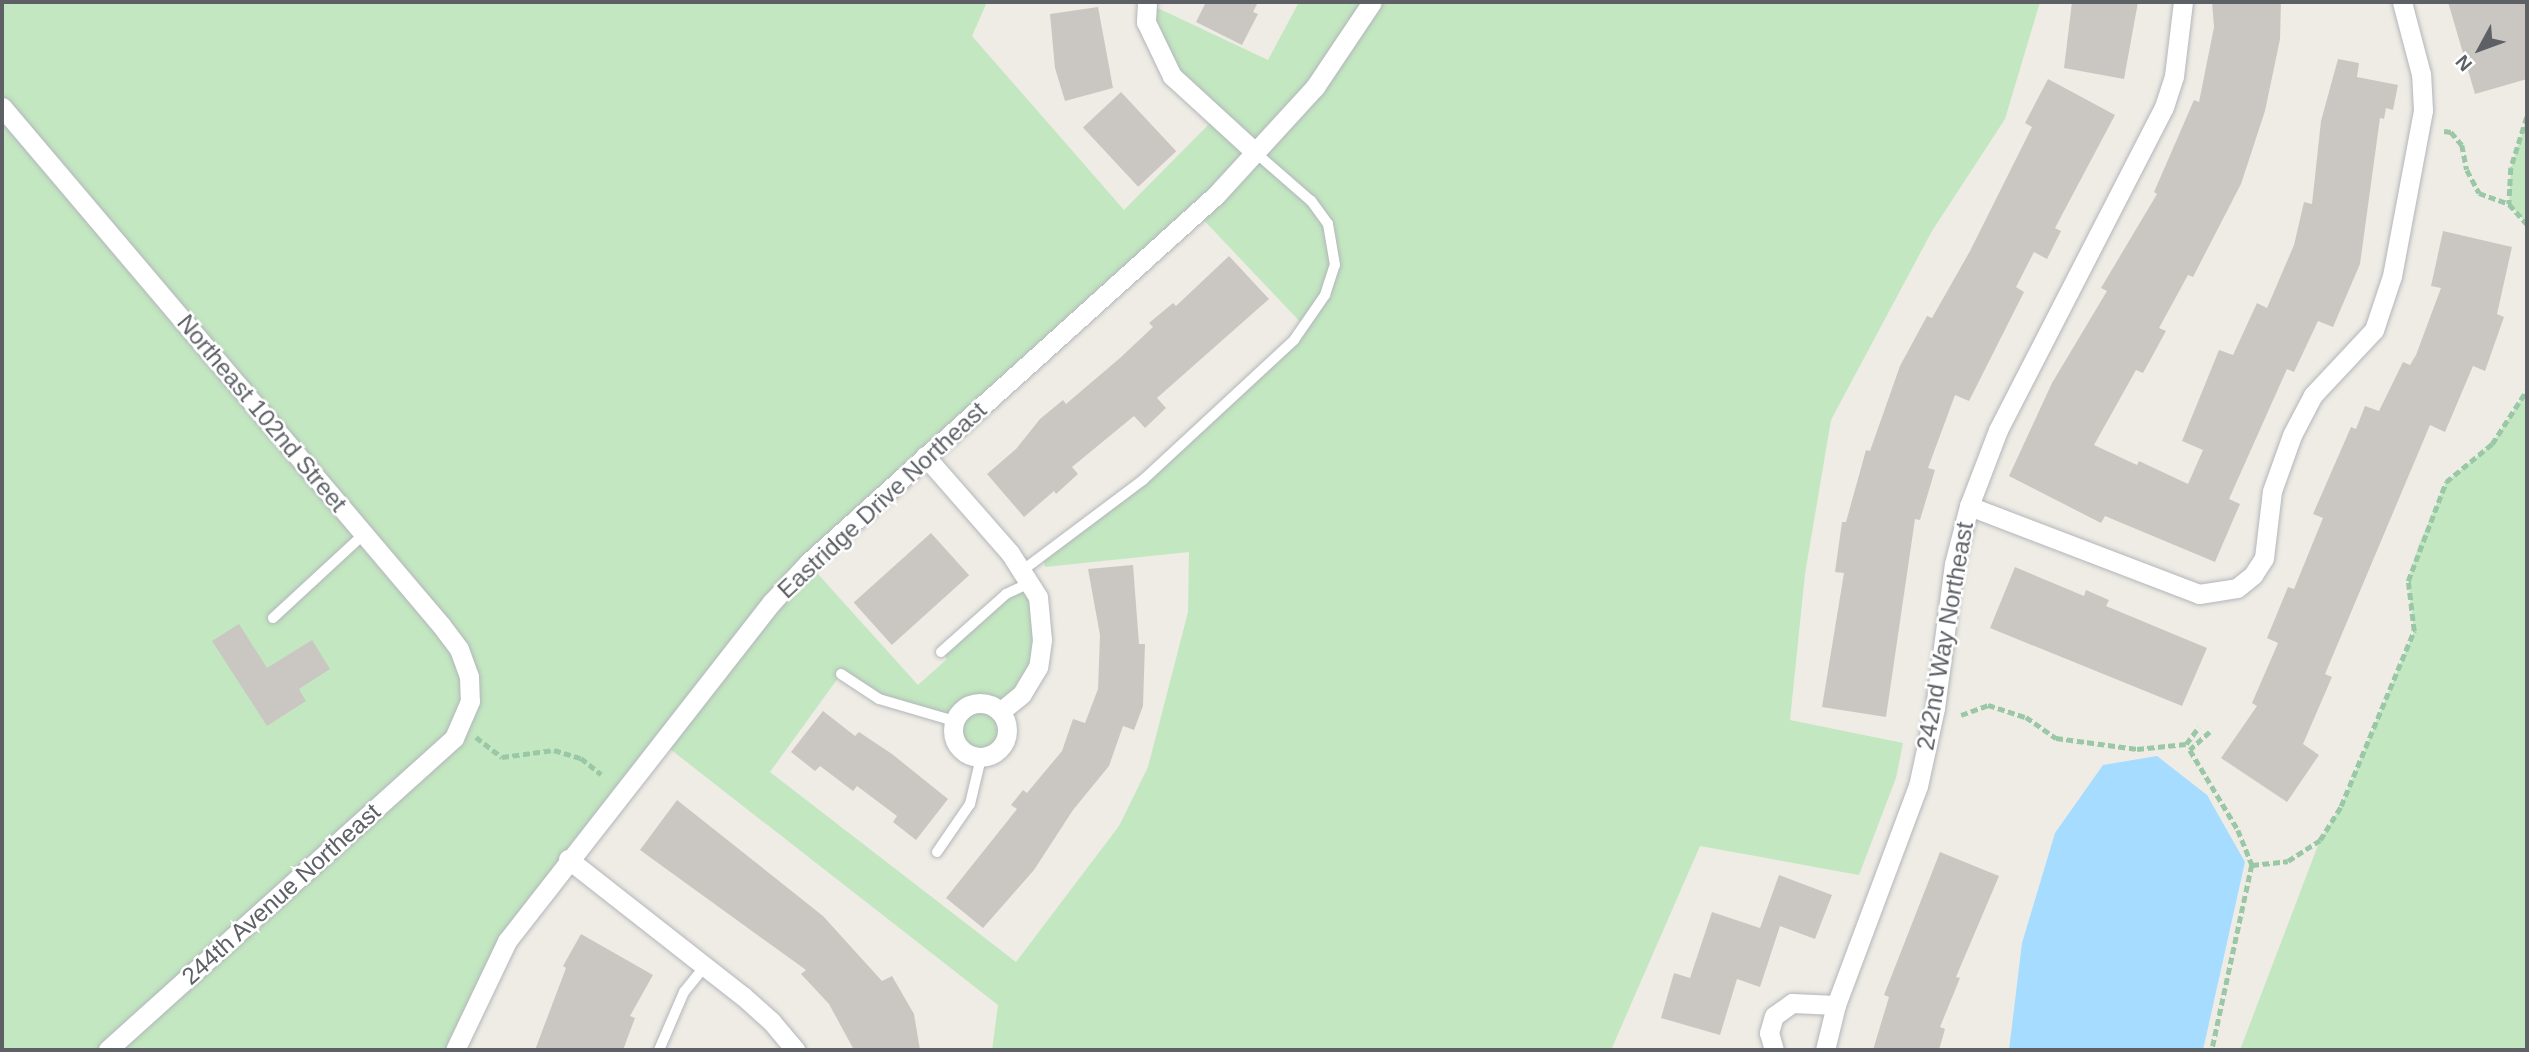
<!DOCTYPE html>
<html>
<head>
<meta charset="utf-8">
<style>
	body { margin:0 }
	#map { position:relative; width:2529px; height:1052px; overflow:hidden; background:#efece5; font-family:Arial,sans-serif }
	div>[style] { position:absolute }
	.green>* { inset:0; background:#c3e7c1 }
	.water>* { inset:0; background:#a5dcff }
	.building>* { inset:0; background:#cac7c2; transform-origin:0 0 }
	.path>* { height:4.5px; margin-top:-2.25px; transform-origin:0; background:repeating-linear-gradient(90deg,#9ac8a6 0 7px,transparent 0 10.5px) }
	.roads { filter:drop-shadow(0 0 2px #b2b6ba) drop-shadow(0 0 2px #b2b6ba) }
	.lane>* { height:10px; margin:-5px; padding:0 5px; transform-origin:5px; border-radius:5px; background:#fff }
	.street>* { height:19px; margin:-9.5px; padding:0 9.5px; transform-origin:9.5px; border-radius:9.5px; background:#fff }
	.street>.ring { margin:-9.5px; padding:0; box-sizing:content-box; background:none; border:19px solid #fff; border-radius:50% }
	span { translate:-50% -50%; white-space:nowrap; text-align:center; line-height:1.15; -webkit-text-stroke:5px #fff; paint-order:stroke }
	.street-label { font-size:24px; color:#5d6166 }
	.frame { position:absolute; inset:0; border:4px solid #5d6166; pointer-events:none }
	.north { position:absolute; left:2445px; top:14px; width:70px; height:70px; -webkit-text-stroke:5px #fff; paint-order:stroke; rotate:229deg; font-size:19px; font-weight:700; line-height:28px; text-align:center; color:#5d6166 }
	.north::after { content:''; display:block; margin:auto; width:24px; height:32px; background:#5d6166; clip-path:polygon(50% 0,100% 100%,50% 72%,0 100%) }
</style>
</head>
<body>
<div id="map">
	<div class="green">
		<div style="clip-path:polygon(evenodd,2px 2px,987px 2px,972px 36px,1124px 210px,1217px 116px,1172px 76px,1147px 3px,1268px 60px,1299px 2px,2040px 2px,2005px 119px,1932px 231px,1831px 420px,1805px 574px,1790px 720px,1903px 743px,1896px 778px,1859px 875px,1700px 846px,1611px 1050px,992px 1050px,998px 1005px,661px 742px,507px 941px,455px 1050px,2px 1050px,2px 2px,1197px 213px,1305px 327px,1101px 515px,1043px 558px,1045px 567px,1189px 552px,1188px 612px,1148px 767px,1119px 826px,1016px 962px,770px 772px,841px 674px,909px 709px,954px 721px,953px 738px,964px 753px,981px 758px,997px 752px,1008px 730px,1000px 712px,1038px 667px,1030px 583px,1006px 594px,941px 652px,947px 659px,918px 685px,808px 563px,1197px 213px)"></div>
		<div style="clip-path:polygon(2527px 117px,2527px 224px,2509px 204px,2511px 168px)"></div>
		<div style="clip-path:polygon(2527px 390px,2527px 1050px,2240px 1050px,2320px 840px,2341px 806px,2414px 631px,2408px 581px,2418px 547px,2446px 482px,2492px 444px)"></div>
	</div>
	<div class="water">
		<div style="clip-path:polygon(2157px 756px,2207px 795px,2245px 862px,2203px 1050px,2009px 1050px,2022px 943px,2055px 833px,2103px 765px)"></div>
	</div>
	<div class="building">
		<div style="clip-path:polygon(1206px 2px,1258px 2px,1253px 12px,1258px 14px,1242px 45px,1196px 22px)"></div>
		<div style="clip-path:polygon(2072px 2px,2138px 2px,2124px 79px,2064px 68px)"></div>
		<div style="clip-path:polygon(2212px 2px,2281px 2px,2280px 39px,2265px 111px,2241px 184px,2193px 277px,2188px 275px,2159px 328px,2166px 331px,2143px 373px,2136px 370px,2094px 445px,2137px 465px,2139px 461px,2188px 484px,2203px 450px,2182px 441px,2219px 350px,2233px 355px,2257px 303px,2267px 308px,2294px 245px,2304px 202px,2312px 204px,2321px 121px,2338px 59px,2359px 63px,2357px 77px,2398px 85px,2393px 110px,2386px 108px,2384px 119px,2380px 118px,2360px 264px,2333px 327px,2318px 321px,2294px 372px,2287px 369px,2229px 499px,2240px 504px,2215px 562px,2105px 516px,2101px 523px,2009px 476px,2052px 383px,2107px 291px,2101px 288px,2157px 194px,2154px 192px,2194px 100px,2199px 102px,2214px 27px)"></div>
		<div style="clip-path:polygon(2448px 2px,2527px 2px,2527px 79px,2475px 94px)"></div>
		<div style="clip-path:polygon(1098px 7px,1113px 88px,1065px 101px,1055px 68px,1050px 14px)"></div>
		<div style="clip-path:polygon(2048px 79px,2115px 115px,2055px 228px,2061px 231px,2047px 259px,2034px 252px,2016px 287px,2024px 292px,1969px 401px,1955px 395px,1928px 468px,1935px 470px,1920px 520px,1915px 519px,1886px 717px,1822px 707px,1844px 573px,1835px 572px,1842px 522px,1846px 522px,1866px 450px,1870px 451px,1900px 366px,1927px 316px,1932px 318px,1970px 251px,2032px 127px,2025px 123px)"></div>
		<div style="left:1121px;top:92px;width:81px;height:52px;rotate:47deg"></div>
		<div style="clip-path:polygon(2443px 231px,2512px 247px,2497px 314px,2504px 317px,2485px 371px,2473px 366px,2445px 432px,2430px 425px,2325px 674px,2332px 677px,2303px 744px,2319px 755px,2287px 802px,2221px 758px,2257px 706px,2252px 703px,2278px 643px,2267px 638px,2288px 587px,2294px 589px,2323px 518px,2313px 514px,2351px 427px,2356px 429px,2365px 406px,2379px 411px,2403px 362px,2410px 365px,2416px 355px,2441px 288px,2431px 286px)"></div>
		<div style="clip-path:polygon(1229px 256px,1269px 299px,1157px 398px,1166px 408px,1145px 428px,1134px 416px,1072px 467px,1078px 474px,1056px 494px,1054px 491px,1024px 517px,987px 474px,1016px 449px,1040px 419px,1063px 400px,1066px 404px,1120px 358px,1153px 327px,1149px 323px,1173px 303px,1176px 306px)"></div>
		<div style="left:931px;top:533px;width:57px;height:104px;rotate:48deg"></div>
		<div style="clip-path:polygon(1133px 565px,1139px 644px,1145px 644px,1143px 706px,1134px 730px,1123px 726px,1109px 766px,1073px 810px,1034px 870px,983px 928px,946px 898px,1017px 809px,1011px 805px,1023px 790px,1027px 793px,1062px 751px,1073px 719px,1085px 723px,1098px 689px,1100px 635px,1088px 569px)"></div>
		<div style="clip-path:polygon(2015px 567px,2084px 596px,2086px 590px,2109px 600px,2106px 606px,2207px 648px,2182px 706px,1990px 628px)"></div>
		<div style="clip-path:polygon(239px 624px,267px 668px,312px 640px,330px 669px,299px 689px,306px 701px,267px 726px,212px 641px)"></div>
		<div style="clip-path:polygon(823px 711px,855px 736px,859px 732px,892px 754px,948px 799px,916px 840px,893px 822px,897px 816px,857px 786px,853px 791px,820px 766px,815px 771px,791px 752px)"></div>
		<div style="clip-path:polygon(677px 800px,823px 916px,882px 981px,892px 976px,914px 1014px,920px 1050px,854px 1050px,829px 1004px,801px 974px,806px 970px,640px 850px)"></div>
		<div style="clip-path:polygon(1940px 852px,1999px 876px,1956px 977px,1960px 978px,1940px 1027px,1945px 1029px,1939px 1050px,1873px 1050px,1889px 997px,1884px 995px)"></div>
		<div style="clip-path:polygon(1779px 875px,1832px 895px,1815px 939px,1780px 926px,1760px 987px,1737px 979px,1720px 1035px,1661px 1018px,1674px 973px,1690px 978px,1712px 912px,1760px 928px)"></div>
		<div style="clip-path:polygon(581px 934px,653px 975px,630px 1016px,635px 1018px,623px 1050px,535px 1050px,566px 968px,563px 966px)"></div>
	</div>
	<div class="path">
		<div style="left:2527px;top:117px;width:53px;rotate:107.4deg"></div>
		<div style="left:2511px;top:168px;width:36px;rotate:93deg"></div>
		<div style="left:2509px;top:204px;width:27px;rotate:48deg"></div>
		<div style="left:2444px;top:131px;width:7px;rotate:8deg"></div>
		<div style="left:2451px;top:132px;width:17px;rotate:50deg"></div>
		<div style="left:2462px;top:145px;width:25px;rotate:79deg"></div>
		<div style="left:2467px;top:170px;width:26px;rotate:62deg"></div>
		<div style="left:2479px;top:193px;width:32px;rotate:20deg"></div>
		<div style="left:1961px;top:715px;width:29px;rotate:-20deg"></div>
		<div style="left:1988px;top:705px;width:40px;rotate:18deg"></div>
		<div style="left:2026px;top:717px;width:37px;rotate:35deg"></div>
		<div style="left:2056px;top:738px;width:82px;rotate:7.7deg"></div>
		<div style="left:2137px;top:749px;width:49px;rotate:-5.8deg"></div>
		<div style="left:2186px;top:744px;width:21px;rotate:-53deg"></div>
		<div style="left:2210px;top:732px;width:27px;rotate:138deg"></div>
		<div style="left:2190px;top:750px;width:93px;rotate:59deg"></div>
		<div style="left:2238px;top:830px;width:38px;rotate:68deg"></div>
		<div style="left:2252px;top:865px;width:189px;rotate:102.2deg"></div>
		<div style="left:476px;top:737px;width:33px;rotate:38deg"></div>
		<div style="left:502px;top:757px;width:52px;rotate:-7.7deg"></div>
		<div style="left:554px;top:750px;width:28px;rotate:17deg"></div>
		<div style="left:581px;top:758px;width:26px;rotate:39deg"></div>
		<div style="left:2252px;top:865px;width:36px;rotate:-6deg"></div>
		<div style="left:2288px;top:861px;width:38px;rotate:-33deg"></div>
		<div style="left:2320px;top:840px;width:40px;rotate:-58deg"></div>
		<div style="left:2341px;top:806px;width:190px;rotate:-67.4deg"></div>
		<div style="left:2414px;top:631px;width:50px;rotate:-96.8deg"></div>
		<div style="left:2408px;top:581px;width:106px;rotate:-69deg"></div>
		<div style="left:2446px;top:482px;width:60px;rotate:-39.6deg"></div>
		<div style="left:2492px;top:444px;width:64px;rotate:-57.1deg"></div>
	</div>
	<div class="roads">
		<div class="lane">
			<div style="left:1023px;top:570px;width:150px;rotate:-36.9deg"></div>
			<div style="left:1143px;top:480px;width:206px;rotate:-42.8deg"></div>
			<div style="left:1294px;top:340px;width:55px;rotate:-55.4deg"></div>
			<div style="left:1325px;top:295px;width:32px;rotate:-72deg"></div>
			<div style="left:1335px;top:265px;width:42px;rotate:-99.7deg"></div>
			<div style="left:1328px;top:224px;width:29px;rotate:-126deg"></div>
			<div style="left:1311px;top:201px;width:73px;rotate:-138.9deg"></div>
			<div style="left:273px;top:618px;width:124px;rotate:-42.7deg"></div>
			<div style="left:941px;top:652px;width:87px;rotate:-41.7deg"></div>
			<div style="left:1006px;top:594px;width:26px;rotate:-25deg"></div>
			<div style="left:841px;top:674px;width:45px;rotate:33.3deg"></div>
			<div style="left:879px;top:699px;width:78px;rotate:16.3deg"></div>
			<div style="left:937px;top:852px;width:58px;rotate:-55.5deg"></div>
			<div style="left:970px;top:804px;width:47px;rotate:-76.6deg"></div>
			<div style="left:659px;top:1050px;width:63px;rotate:-66.7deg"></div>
			<div style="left:684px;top:992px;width:33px;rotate:-51deg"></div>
		</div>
		<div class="street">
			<div style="left:1147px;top:2px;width:20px;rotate:93deg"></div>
			<div style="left:1146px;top:22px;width:60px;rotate:64.3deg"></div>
			<div style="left:1172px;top:76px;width:114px;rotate:42.5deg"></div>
			<div style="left:2px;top:107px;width:679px;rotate:49.72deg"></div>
			<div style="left:441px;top:625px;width:30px;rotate:53deg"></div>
			<div style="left:459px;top:649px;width:29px;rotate:70deg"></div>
			<div style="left:469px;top:676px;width:25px;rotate:88deg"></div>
			<div style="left:470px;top:701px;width:40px;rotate:113.4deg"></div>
			<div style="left:454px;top:738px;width:466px;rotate:138deg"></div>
			<div style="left:925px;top:456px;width:129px;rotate:48.8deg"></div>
			<div style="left:1010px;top:553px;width:52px;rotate:57.5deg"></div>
			<div style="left:1038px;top:597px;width:43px;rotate:84.7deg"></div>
			<div style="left:1042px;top:640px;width:27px;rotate:98deg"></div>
			<div style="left:1038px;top:667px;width:31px;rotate:121deg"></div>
			<div style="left:1022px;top:694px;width:28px;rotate:141deg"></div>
			<div style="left:1969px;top:506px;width:246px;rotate:20.9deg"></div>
			<div style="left:2199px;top:594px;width:38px;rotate:-9deg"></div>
			<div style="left:2237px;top:588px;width:21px;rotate:-39deg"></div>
			<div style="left:2253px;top:575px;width:20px;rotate:-57deg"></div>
			<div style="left:2264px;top:558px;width:67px;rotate:-83.2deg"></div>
			<div style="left:2272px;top:491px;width:59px;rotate:-70.3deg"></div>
			<div style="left:2292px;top:435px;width:45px;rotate:-62.3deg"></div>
			<div style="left:2313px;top:395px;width:89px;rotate:-46.8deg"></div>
			<div style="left:2374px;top:330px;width:57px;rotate:-71.6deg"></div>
			<div style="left:2392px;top:276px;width:169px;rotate:-79.4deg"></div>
			<div style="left:2423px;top:110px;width:36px;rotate:-93deg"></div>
			<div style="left:2421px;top:74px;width:74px;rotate:-104.8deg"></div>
			<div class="ring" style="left:953px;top:703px;width:35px;height:35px"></div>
			<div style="left:568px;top:859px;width:222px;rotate:38.1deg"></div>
			<div style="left:743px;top:996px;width:38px;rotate:42deg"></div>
			<div style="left:771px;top:1021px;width:38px;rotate:50deg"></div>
			<div style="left:455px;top:1050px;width:121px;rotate:-64.5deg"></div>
			<div style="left:507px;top:941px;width:430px;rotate:-52deg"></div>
			<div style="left:772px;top:602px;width:53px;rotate:-47.3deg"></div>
			<div style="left:808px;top:563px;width:549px;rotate:-42.05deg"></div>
			<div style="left:1216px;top:195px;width:147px;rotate:-47.5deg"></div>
			<div style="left:1315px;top:87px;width:102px;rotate:-56.2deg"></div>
			<div style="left:1774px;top:1050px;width:18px;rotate:-106deg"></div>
			<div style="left:1769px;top:1033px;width:18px;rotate:-74deg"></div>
			<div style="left:1774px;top:1016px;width:22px;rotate:-36deg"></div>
			<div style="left:1792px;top:1003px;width:44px;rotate:2.6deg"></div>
			<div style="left:1825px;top:1050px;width:46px;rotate:-76.3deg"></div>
			<div style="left:1836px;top:1005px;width:234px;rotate:-69.5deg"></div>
			<div style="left:1918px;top:786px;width:80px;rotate:-77.7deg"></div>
			<div style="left:1935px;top:708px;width:145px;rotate:-82.5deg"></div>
			<div style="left:1954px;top:564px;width:60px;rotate:-75.5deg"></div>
			<div style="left:1969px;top:506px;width:81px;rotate:-69.1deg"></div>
			<div style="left:1998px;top:430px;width:363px;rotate:-62.8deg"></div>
			<div style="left:2164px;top:107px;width:33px;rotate:-72deg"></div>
			<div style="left:2174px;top:76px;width:75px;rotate:-83.1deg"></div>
		</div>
	</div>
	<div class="street-label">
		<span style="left:262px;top:413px;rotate:50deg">Northeast 102nd Street</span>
		<span style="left:882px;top:500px;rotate:-43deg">Eastridge Drive Northeast</span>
		<span style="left:1945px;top:636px;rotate:-80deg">242nd Way Northeast</span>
		<span style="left:281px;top:894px;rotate:-42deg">244th Avenue Northeast</span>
	</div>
	<div class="frame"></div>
	<div class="north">N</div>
</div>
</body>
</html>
